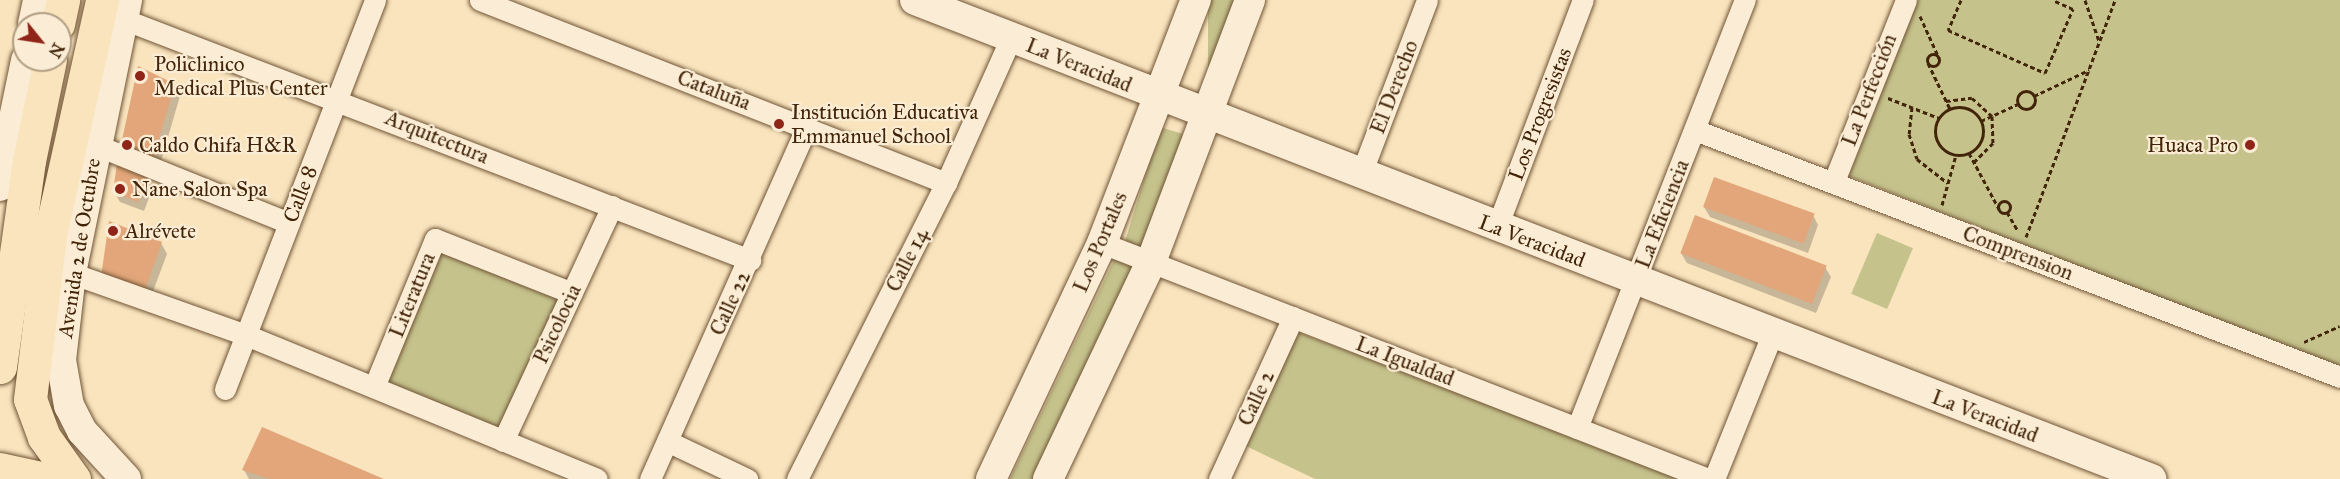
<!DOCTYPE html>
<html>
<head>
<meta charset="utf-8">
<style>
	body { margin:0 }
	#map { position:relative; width:2340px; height:479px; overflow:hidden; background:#f9e4be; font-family:"IM FELL Great Primer",serif }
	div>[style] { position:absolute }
	.green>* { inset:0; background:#c5c28c; transform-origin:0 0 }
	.shadow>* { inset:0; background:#0003 }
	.building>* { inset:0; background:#e2a67a; transform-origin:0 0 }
	.path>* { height:3px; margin-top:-1.5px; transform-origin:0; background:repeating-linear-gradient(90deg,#422409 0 4.5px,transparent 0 7.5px) }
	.path>.ring { margin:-1.5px; padding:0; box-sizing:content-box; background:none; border:3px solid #422409; border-radius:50% }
	.roads { filter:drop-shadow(0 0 2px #705436) drop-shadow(0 0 2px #705436) }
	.street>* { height:21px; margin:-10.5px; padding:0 10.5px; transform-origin:10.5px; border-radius:10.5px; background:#fbedd5 }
	.secondary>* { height:30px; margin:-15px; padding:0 15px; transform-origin:15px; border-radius:15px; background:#fbedd5 }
	.primary>* { height:33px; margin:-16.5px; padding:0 16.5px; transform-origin:16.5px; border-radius:16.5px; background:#f9e4be }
	.dots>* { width:16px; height:16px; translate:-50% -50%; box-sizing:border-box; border:3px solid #fbedd5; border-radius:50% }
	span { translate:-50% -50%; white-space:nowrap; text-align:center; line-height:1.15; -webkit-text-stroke:4.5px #fbedd5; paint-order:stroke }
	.poi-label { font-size:21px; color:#422409 }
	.left { translate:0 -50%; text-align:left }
	.right { translate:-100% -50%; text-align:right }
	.street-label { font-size:21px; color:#422409 }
	.north { position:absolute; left:12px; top:12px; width:60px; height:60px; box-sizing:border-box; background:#fbedd5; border:2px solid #b19d83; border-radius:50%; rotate:120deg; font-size:16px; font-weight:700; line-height:24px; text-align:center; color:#422409 }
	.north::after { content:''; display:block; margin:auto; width:21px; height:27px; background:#8f2418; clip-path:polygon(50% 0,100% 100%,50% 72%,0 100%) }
</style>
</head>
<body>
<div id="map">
	<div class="green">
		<div style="left:1208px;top:0;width:27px;height:83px"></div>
		<div style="clip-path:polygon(1916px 0,2340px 0,2340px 369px,1849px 176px)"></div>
		<div style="left:1160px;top:127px;width:24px;height:120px;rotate:17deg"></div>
		<div style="left:1877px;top:233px;width:39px;height:66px;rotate:23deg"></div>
		<div style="left:439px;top:245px;width:136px;height:152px;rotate:21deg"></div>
		<div style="clip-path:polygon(1116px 256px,1134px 261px,1135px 268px,1038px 479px,1010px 479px)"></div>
		<div style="clip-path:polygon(1297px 332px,1690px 479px,1315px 479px,1246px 446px)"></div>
	</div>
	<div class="shadow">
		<div style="clip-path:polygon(174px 86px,180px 96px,159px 168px,127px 159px)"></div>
		<div style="clip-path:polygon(148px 176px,153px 187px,144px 211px,120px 202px,114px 192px)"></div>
		<div style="clip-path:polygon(1704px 207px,1813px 215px,1818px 225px,1808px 253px,1710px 217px)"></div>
		<div style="clip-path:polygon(161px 243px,167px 254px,149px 302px,109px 287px)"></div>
		<div style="clip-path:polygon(1681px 253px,1825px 267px,1831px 277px,1816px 313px,1687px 263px)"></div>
		<div style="clip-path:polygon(244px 470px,381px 479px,249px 479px)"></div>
	</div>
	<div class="building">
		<div style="clip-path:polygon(138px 66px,175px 84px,153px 159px,120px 149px)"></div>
		<div style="clip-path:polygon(117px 163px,149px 175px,138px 202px,113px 192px)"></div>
		<div style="left:1714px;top:177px;width:107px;height:32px;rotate:20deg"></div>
		<div style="left:1695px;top:215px;width:141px;height:41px;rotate:21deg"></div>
		<div style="clip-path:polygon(109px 221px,162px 242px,144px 293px,101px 277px)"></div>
		<div style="clip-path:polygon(262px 427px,384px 479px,270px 479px,242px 470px)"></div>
	</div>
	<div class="path">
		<div style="left:1961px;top:0;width:33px;rotate:113deg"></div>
		<div style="left:1948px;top:30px;width:106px;rotate:23.9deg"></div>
		<div style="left:2045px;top:73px;width:70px;rotate:-66.4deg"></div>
		<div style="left:2073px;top:9px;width:22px;rotate:-156deg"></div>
		<div style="left:2085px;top:0;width:43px;rotate:71.1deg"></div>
		<div style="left:1920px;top:16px;width:46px;rotate:65.7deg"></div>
		<div class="ring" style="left:1927px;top:54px;width:9px;height:9px"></div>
		<div style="left:1928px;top:63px;width:51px;rotate:64.4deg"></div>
		<div class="ring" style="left:2017px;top:91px;width:15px;height:15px"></div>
		<div style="left:2034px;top:96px;width:61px;rotate:-25.3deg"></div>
		<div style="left:1888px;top:98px;width:55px;rotate:21.4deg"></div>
		<div style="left:1946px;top:101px;width:26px;rotate:-7deg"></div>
		<div style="left:1972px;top:98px;width:27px;rotate:42deg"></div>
		<div style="left:1992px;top:116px;width:27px;rotate:88deg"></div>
		<div style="left:1993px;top:143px;width:27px;rotate:135deg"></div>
		<div style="left:1912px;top:107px;width:27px;rotate:96deg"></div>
		<div style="left:1909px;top:134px;width:26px;rotate:72deg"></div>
		<div style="left:1917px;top:159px;width:39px;rotate:38deg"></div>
		<div class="ring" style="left:1935px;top:107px;width:45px;height:45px"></div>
		<div style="left:1981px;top:121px;width:41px;rotate:-24.7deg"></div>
		<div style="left:1969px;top:153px;width:64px;rotate:61.8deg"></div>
		<div class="ring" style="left:1998px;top:201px;width:9px;height:9px"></div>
		<div style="left:1942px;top:205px;width:52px;rotate:-74.4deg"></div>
		<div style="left:2007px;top:212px;width:22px;rotate:60deg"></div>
		<div style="left:2026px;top:237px;width:253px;rotate:-69.4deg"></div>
		<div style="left:2304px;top:342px;width:39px;rotate:-24deg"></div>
	</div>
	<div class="roads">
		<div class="street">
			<div style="left:480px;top:0;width:501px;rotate:21.44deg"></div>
			<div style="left:123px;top:19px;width:672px;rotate:21.03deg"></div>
			<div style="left:1695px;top:130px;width:691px;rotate:20.95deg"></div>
			<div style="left:96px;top:145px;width:208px;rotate:22deg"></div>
			<div style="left:1361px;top:174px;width:186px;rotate:-69.2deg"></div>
			<div style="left:1834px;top:181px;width:195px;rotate:-68.3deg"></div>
			<div style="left:1497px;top:227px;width:243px;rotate:-69.3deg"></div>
			<div style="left:1102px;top:243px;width:650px;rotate:21.28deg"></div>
			<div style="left:71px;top:273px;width:186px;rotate:19.5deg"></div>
			<div style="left:246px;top:335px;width:379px;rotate:22.3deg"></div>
			<div style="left:374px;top:387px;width:160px;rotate:-67.6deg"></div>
			<div style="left:435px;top:239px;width:147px;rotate:21.5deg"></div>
			<div style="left:225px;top:389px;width:417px;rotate:-68.9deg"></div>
			<div style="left:1577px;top:428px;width:460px;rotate:-68.6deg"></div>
			<div style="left:503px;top:441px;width:259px;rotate:-65.1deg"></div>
			<div style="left:667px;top:441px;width:89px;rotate:25.4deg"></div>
			<div style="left:650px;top:479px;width:386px;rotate:-66deg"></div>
			<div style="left:797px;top:479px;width:331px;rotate:-63.3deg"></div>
			<div style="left:946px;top:183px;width:159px;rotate:-65.9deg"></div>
			<div style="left:1219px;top:479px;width:178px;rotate:-65.4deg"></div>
			<div style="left:1714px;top:479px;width:155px;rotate:-68.1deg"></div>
		</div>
		<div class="secondary">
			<div style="left:915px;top:0;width:1326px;rotate:21.18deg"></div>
			<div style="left:33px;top:24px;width:25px;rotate:-78deg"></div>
			<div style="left:0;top:186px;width:129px;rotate:-78.3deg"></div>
			<div style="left:126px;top:479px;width:65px;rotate:-132.5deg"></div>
			<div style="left:82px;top:431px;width:28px;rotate:-117deg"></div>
			<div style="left:69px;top:406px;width:47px;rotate:-99.9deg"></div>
			<div style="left:61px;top:360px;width:88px;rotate:-83.4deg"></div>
			<div style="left:71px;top:273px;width:279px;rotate:-78.4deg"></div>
			<div style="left:991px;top:479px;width:261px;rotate:-64.8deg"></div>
			<div style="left:1102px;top:243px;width:261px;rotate:-68.9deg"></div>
			<div style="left:1048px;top:479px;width:240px;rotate:-64.6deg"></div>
			<div style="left:1151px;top:262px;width:280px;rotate:-69.3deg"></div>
		</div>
		<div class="primary">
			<div style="left:58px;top:24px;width:25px;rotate:-78deg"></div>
			<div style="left:0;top:367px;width:208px;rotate:-82deg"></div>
			<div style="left:29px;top:161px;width:103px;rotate:-78.3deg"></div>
			<div style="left:0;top:469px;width:47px;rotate:12.3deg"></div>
			<div style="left:74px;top:479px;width:52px;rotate:-125.5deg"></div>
			<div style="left:44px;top:437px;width:40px;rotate:-110.2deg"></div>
			<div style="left:30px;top:399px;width:165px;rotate:-83deg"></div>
			<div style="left:50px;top:235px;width:241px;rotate:-77.5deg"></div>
		</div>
	</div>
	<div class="dots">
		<div style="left:140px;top:76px;background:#8f2418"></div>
		<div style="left:779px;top:124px;background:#8f2418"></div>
		<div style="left:127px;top:145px;background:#8f2418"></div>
		<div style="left:2250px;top:145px;background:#8f2418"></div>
		<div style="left:120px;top:189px;background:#8f2418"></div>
		<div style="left:113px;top:231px;background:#8f2418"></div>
	</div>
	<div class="poi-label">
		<span class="left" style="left:154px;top:76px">Policlinico<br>Medical Plus Center</span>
		<span class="left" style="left:791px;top:124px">Institución Educativa<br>Emmanuel School</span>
		<span class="left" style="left:139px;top:145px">Caldo Chifa H&amp;R</span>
		<span class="right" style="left:2238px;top:145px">Huaca Pro</span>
		<span class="left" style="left:132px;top:189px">Nane Salon Spa</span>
		<span class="left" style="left:125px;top:231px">Alrévete</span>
	</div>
	<div class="street-label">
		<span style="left:1079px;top:65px;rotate:22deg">La Veracidad</span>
		<span style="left:1394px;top:87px;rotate:-69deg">El Derecho</span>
		<span style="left:714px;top:90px;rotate:21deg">Cataluña</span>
		<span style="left:1869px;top:90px;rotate:-69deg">La Perfección</span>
		<span style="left:1540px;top:114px;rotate:-69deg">Los Progresistas</span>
		<span style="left:437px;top:137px;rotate:22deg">Arquitectura</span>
		<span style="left:300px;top:194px;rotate:-69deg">Calle 8</span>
		<span style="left:1662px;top:214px;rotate:-69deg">La Eficiencia</span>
		<span style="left:1532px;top:241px;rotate:21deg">La Veracidad</span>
		<span style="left:1100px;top:242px;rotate:-67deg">Los Portales</span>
		<span style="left:79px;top:248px;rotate:-81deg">Avenida 2 de Octubre</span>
		<span style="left:2018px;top:253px;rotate:21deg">Comprension</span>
		<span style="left:907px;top:260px;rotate:-63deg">Calle 14</span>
		<span style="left:412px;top:295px;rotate:-68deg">Literatura</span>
		<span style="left:730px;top:303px;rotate:-65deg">Calle 22</span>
		<span style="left:557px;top:324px;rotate:-65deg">Psicolocia</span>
		<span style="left:1405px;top:361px;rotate:21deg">La Igualdad</span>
		<span style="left:1256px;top:398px;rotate:-65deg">Calle 2</span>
		<span style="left:1985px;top:416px;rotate:21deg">La Veracidad</span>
	</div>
	<div class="north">N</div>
</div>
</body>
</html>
